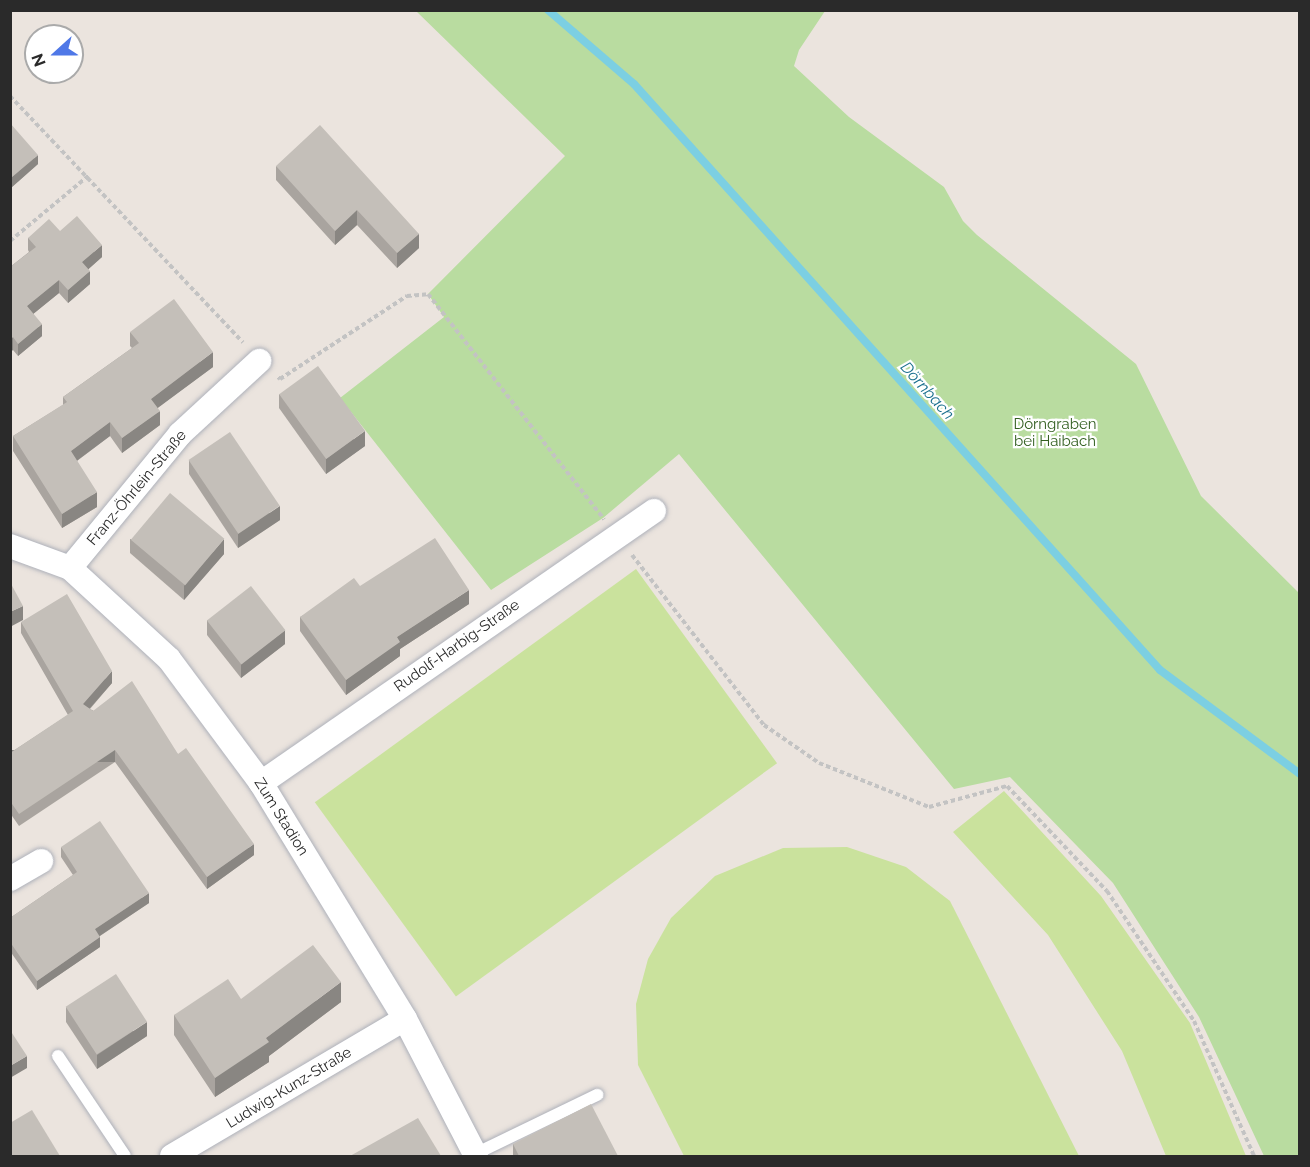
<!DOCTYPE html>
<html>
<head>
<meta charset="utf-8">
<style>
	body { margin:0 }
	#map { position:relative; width:1310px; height:1167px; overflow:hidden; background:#ebe4de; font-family:Raleway,sans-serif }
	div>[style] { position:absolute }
	.green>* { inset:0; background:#b9dca0 }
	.pitch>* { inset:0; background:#cae29d; transform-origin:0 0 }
	.stream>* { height:8px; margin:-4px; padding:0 4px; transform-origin:4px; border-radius:4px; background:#7ccfe2 }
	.path>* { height:4px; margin-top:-2px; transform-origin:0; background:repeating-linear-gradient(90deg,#c3c3c3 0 4.5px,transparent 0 7.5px) }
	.roads { filter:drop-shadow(0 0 2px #aeb1ba) drop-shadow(0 0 2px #aeb1ba) }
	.service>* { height:12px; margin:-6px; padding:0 6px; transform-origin:6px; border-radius:6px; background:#fff }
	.minor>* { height:24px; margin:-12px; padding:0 12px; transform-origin:12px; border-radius:12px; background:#fff }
	.wall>* { inset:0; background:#a9a49f }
	.shaded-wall>* { inset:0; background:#898682; transform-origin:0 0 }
	.building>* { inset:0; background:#c4bfb9; transform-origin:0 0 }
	span { translate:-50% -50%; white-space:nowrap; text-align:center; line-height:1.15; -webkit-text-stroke:4.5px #fff; paint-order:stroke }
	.park-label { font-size:15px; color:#346022 }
	.street-label { font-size:15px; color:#2a2a2a }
	.water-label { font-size:16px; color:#1b708e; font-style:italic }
	.frame { position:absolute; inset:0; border:12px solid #2a2a2a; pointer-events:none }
	.north { position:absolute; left:24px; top:24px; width:60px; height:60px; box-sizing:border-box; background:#fff; border:2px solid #aaa; border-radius:50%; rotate:249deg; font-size:16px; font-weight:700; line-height:24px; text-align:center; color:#2a2a2a }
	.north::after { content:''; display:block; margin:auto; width:21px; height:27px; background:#4f78e7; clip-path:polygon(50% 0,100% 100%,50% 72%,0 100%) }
</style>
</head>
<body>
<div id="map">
	<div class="green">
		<div style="clip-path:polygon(416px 11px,825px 11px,799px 50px,794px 66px,849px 117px,944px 187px,963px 221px,977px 235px,1136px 364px,1201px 496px,1299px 593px,1299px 1156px,1264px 1156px,1199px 1017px,1113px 883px,1010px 777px,954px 789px,679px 454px,603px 518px,491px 590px,340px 398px,444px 317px,428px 294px,565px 156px)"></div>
	</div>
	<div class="pitch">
		<div style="left:636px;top:569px;width:240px;height:397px;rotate:54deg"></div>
		<div style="clip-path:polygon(1004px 791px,1101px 896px,1190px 1023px,1246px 1156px,1166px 1156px,1122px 1051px,1048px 935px,953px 832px)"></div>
		<div style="clip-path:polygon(847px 847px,906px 867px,950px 901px,1079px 1156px,684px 1156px,638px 1065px,636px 1004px,648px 959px,671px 918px,715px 876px,783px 848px)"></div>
	</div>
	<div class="stream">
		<div style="left:548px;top:10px;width:113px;rotate:40.7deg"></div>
		<div style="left:634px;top:84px;width:787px;rotate:48.09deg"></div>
		<div style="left:1160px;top:670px;width:174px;rotate:36.6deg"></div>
	</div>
	<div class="path">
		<div style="left:10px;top:96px;width:339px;rotate:46.6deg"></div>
		<div style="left:10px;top:241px;width:102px;rotate:-39.8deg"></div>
		<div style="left:278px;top:377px;width:3px;rotate:45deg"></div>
		<div style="left:280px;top:379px;width:152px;rotate:-33.2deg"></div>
		<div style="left:407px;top:296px;width:21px;rotate:-5deg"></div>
		<div style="left:428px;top:294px;width:286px;rotate:52deg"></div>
		<div style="left:632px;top:555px;width:215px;rotate:52.2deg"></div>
		<div style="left:764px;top:725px;width:67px;rotate:34.6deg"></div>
		<div style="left:819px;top:763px;width:118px;rotate:21.8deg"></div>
		<div style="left:929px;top:807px;width:81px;rotate:-15.1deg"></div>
		<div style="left:1007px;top:786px;width:145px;rotate:46.4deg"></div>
		<div style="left:1107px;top:891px;width:156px;rotate:56.2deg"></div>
		<div style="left:1194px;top:1021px;width:148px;rotate:66deg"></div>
	</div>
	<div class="roads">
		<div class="service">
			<div style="left:58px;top:1056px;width:120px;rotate:56.2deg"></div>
			<div style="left:475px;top:1154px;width:136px;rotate:-25.8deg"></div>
		</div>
		<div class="minor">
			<div style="left:10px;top:546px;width:64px;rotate:20.1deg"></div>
			<div style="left:70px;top:568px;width:134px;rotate:42.6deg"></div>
			<div style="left:169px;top:659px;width:154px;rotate:53.4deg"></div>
			<div style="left:261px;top:783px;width:276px;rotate:58.6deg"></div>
			<div style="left:405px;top:1019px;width:154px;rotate:62.6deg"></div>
			<div style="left:70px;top:568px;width:173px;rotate:-50.6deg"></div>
			<div style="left:180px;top:434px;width:108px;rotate:-42.7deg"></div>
			<div style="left:261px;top:783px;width:478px;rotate:-34.7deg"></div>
			<div style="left:10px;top:879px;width:36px;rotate:-30deg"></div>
			<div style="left:172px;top:1156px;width:270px;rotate:-30.5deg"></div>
		</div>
	</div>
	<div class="wall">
		<div style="clip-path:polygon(10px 123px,38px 164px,12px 187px,10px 185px)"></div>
		<div style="clip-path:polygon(276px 166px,419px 234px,419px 248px,397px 268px,357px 225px,335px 245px,276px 180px)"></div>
		<div style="clip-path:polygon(60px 231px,102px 257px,88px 269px,90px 284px,68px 303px,59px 293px,33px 314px,42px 336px,18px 356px,13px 350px,10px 352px,10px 267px,29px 252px,28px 250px,28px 238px)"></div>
		<div style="clip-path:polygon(130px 332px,213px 367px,157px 408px,160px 425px,122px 453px,110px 436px,77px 461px,97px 507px,62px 528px,13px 451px,13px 436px,63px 405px,63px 397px,132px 348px,130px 346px)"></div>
		<div style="clip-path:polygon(279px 394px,365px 446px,326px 474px,279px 408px)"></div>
		<div style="clip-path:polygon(189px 460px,280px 520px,238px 548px,189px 474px)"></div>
		<div style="clip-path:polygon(130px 539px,224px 554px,184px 600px,130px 553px)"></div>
		<div style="clip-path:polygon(360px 586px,469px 604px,400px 649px,400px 656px,346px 695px,300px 631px,300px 617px)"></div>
		<div style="clip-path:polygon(207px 620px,285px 644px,241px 678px,207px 635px)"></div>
		<div style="clip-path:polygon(21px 622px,112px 683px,90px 709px,178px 754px,254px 855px,207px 889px,115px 762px,19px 826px,10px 813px,10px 753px,68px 715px,21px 633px)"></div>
		<div style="clip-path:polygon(61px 847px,149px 903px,100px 936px,100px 947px,37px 990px,10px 951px,10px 918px,73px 875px,61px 857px)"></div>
		<div style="clip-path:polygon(241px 999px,341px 1002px,269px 1056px,269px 1062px,215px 1097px,174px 1035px,174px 1015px)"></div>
		<div style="clip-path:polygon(66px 1007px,147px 1036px,97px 1069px,66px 1022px)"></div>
		<div style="clip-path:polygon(513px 1144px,618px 1156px,513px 1156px)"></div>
	</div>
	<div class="shaded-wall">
		<div style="clip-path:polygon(38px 155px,38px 164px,12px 187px,12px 177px)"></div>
		<div style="clip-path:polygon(357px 210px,357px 225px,335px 245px,335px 231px)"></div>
		<div style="clip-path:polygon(419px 234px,419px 248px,397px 268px,397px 253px)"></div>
		<div style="clip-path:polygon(102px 245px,102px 257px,82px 275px,82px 262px)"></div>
		<div style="clip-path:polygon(90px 271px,90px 284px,68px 303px,68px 290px)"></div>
		<div style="clip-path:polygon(59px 280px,59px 293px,27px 319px,27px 306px)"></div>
		<div style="clip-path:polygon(42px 324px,42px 336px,18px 356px,18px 344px)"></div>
		<div style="clip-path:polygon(13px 337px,13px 350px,10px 352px,10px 340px)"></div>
		<div style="clip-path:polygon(213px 352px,213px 367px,151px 413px,151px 399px)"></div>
		<div style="clip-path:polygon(160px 411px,160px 425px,122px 453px,122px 438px)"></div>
		<div style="clip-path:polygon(110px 422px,110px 436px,71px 465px,71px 451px)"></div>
		<div style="clip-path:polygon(365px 431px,365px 446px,326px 474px,326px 459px)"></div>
		<div style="clip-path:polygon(97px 492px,97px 507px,62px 528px,62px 514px)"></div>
		<div style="clip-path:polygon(280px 506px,280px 520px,238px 548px,238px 534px)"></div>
		<div style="clip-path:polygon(224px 539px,224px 554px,184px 600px,184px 586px)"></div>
		<div style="clip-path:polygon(469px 590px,469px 604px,400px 649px,400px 656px,346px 695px,346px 680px,397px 637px)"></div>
		<div style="clip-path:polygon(23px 606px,23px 620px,10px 627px,10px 612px)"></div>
		<div style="clip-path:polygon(285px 630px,285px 644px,241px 678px,241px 664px)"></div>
		<div style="clip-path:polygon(112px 671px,112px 683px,83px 716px,83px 704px)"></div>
		<div style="left:115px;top:750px;width:12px;height:115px;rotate:90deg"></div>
		<div style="clip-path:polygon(254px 844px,254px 855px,207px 889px,207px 877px)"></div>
		<div style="clip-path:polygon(149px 893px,149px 903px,95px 939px,95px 929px)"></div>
		<div style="clip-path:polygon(100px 937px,100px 947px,37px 990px,37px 981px)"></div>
		<div style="clip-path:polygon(341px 982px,341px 1002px,269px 1056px,269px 1062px,215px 1097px,215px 1078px,266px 1038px)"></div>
		<div style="clip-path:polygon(147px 1022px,147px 1036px,97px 1069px,97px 1055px)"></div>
		<div style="clip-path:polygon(27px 1056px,27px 1068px,10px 1078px,10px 1066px)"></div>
	</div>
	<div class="building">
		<div style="clip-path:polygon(10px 123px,38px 155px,12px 177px,10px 175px)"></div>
		<div style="clip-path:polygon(320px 125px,419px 234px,397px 253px,357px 210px,335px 231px,276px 166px)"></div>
		<div style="clip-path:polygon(77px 216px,102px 245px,82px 262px,90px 271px,68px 290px,59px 280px,27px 306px,42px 324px,18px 344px,13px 337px,10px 340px,10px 267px,36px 247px,28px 238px,49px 219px,60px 231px)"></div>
		<div style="clip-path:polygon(174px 299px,213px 352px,151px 399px,160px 411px,122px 438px,110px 422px,71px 451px,97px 492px,62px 514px,13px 436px,67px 402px,63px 397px,139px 343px,130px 332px)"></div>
		<div style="left:318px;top:366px;width:80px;height:48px;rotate:54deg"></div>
		<div style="left:230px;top:432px;width:89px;height:50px;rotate:56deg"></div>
		<div style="left:170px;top:493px;width:71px;height:61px;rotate:40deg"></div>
		<div style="clip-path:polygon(435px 538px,469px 590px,397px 637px,400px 642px,346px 680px,300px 617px,354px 578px,360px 586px)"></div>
		<div style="clip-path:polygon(10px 582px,23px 606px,10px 612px)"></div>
		<div style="left:251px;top:586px;width:56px;height:56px;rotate:52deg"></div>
		<div style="clip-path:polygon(67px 594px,112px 671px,83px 704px,93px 711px,132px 681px,178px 754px,186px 748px,254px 844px,207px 877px,115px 750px,19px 814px,10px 801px,10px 753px,73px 711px,21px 622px)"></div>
		<div style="clip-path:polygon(100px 821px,149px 893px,95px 929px,100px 937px,37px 981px,10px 942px,10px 918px,77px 872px,61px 847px)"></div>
		<div style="clip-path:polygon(313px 945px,341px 982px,266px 1038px,269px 1042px,215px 1078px,174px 1015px,228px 979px,241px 999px)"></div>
		<div style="left:116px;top:974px;width:57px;height:60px;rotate:57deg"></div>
		<div style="clip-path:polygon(10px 1030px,27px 1056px,10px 1066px)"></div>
		<div style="clip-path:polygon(591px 1104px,618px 1156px,519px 1156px,513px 1144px)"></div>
		<div style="clip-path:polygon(32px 1110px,60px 1156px,10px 1156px,10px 1123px)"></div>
		<div style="clip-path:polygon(418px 1118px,441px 1156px,350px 1156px)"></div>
	</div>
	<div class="park-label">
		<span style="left:1055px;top:433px">Dörngraben<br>bei Haibach</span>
	</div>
	<div class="street-label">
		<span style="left:137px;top:488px;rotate:-50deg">Franz-Öhrlein-Straße</span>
		<span style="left:457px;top:646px;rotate:-35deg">Rudolf-Harbig-Straße</span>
		<span style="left:281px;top:817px;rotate:58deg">Zum Stadion</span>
		<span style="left:289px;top:1088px;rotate:-31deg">Ludwig-Kunz-Straße</span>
	</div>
	<div class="water-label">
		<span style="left:927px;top:391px;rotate:48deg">Dörnbach</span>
	</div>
	<div class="frame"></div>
	<div class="north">N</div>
</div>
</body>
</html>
